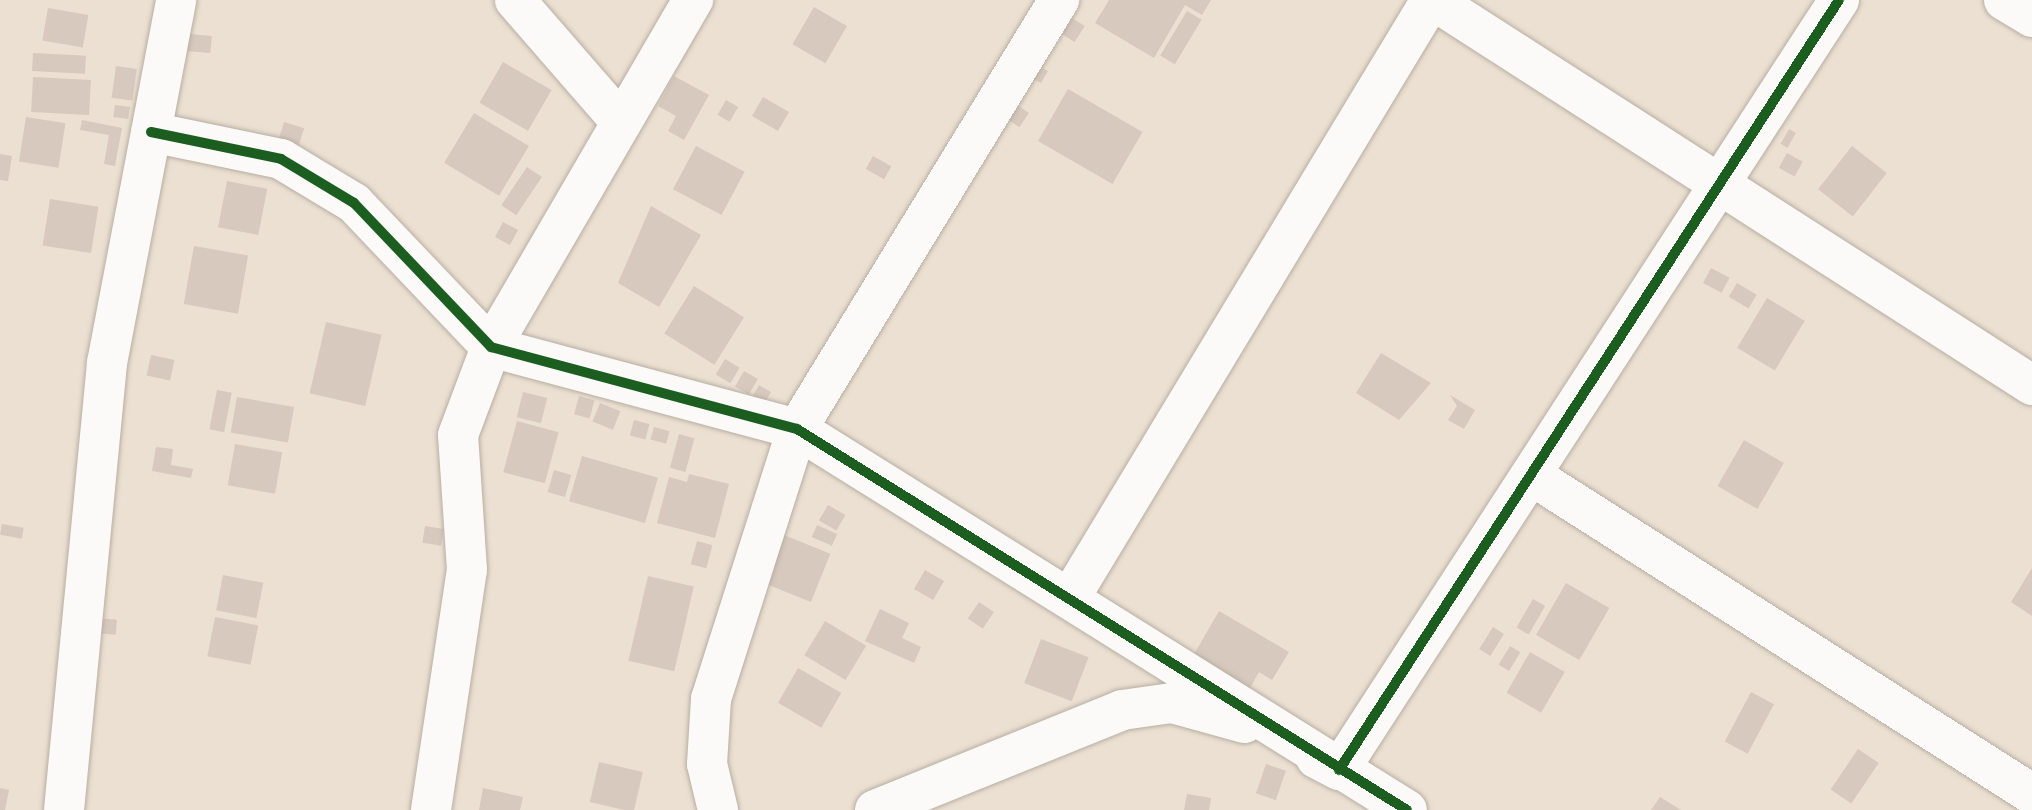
<!DOCTYPE html>
<html>
<head>
<meta charset="utf-8">
<style>
	body { margin:0 }
	#map { position:relative; width:2032px; height:810px; overflow:hidden; background:#ebe0d1; font-family:Ubuntu,sans-serif }
	div>[style] { position:absolute }
	.building>* { inset:0; background:#d7c9bd; transform-origin:0 0 }
	.roads { filter:drop-shadow(0 0 2px #b7aea3) drop-shadow(0 0 2px #b7aea3) }
	.minor>* { height:40px; margin:-20px; padding:0 20px; transform-origin:20px; border-radius:20px; background:#fcfaf8 }
	.cycleway>* { height:10px; margin:-5px; padding:0 5px; transform-origin:5px; border-radius:5px; background:#1b5e20 }
	span { translate:-50% -50%; white-space:nowrap; text-align:center; line-height:1.15; -webkit-text-stroke:8px #fcf0df; paint-order:stroke }
</style>
</head>
<body>
<div id="map">
	<div class="building">
		<div style="clip-path:polygon(1109px 0,1211px 0,1202px 15px,1185px 5px,1154px 58px,1095px 23px)"></div>
		<div style="left:814px;top:7px;width:38px;height:43px;rotate:30deg"></div>
		<div style="left:48px;top:8px;width:41px;height:33px;rotate:10deg"></div>
		<div style="left:1187px;top:11px;width:17px;height:52px;rotate:31deg"></div>
		<div style="left:1072px;top:18px;width:15px;height:19px;rotate:32deg"></div>
		<div style="left:189px;top:34px;width:23px;height:17px;rotate:5deg"></div>
		<div style="left:33px;top:53px;width:53px;height:18px;rotate:3deg"></div>
		<div style="left:503px;top:62px;width:56px;height:47px;rotate:30deg"></div>
		<div style="left:116px;top:66px;width:21px;height:32px;rotate:8deg"></div>
		<div style="clip-path:polygon(1039px 66px,1048px 71px,1041px 83px,1033px 79px)"></div>
		<div style="clip-path:polygon(674px 76px,709px 95px,684px 140px,668px 131px,676px 116px,658px 106px)"></div>
		<div style="left:33px;top:77px;width:58px;height:35px;rotate:3deg"></div>
		<div style="left:1068px;top:89px;width:86px;height:60px;rotate:30deg"></div>
		<div style="left:763px;top:97px;width:30px;height:22px;rotate:30deg"></div>
		<div style="left:726px;top:100px;width:14px;height:17px;rotate:30deg"></div>
		<div style="left:1014px;top:103px;width:18px;height:17px;rotate:34deg"></div>
		<div style="left:115px;top:105px;width:15px;height:12px;rotate:8deg"></div>
		<div style="left:474px;top:113px;width:64px;height:58px;rotate:31deg"></div>
		<div style="left:26px;top:117px;width:40px;height:45px;rotate:9deg"></div>
		<div style="clip-path:polygon(82px 120px,122px 128px,115px 166px,104px 164px,109px 135px,80px 130px)"></div>
		<div style="left:284px;top:122px;width:21px;height:18px;rotate:17deg"></div>
		<div style="left:1789px;top:129px;width:8px;height:17px;rotate:30deg"></div>
		<div style="left:696px;top:146px;width:55px;height:49px;rotate:28deg"></div>
		<div style="left:1852px;top:146px;width:44px;height:55px;rotate:38deg"></div>
		<div style="left:1787px;top:153px;width:18px;height:17px;rotate:29deg"></div>
		<div style="clip-path:polygon(0 154px,12px 156px,8px 181px,0 180px)"></div>
		<div style="left:873px;top:156px;width:21px;height:15px;rotate:29deg"></div>
		<div style="left:527px;top:167px;width:18px;height:46px;rotate:34deg"></div>
		<div style="left:227px;top:181px;width:41px;height:47px;rotate:11deg"></div>
		<div style="left:50px;top:199px;width:49px;height:47px;rotate:9deg"></div>
		<div style="clip-path:polygon(651px 206px,701px 235px,659px 307px,618px 283px)"></div>
		<div style="left:503px;top:222px;width:17px;height:17px;rotate:28deg"></div>
		<div style="left:194px;top:246px;width:55px;height:59px;rotate:10deg"></div>
		<div style="left:1711px;top:268px;width:21px;height:17px;rotate:28deg"></div>
		<div style="left:1737px;top:283px;width:23px;height:16px;rotate:31deg"></div>
		<div style="left:694px;top:286px;width:59px;height:56px;rotate:32deg"></div>
		<div style="left:1767px;top:298px;width:44px;height:58px;rotate:31deg"></div>
		<div style="left:326px;top:322px;width:57px;height:73px;rotate:13deg"></div>
		<div style="clip-path:polygon(1381px 353px,1431px 383px,1399px 420px,1356px 393px)"></div>
		<div style="left:151px;top:355px;width:24px;height:21px;rotate:12deg"></div>
		<div style="left:725px;top:359px;width:17px;height:18px;rotate:31deg"></div>
		<div style="left:744px;top:371px;width:16px;height:18px;rotate:30deg"></div>
		<div style="left:759px;top:385px;width:14px;height:15px;rotate:30deg"></div>
		<div style="left:217px;top:390px;width:15px;height:40px;rotate:11deg"></div>
		<div style="left:523px;top:392px;width:25px;height:26px;rotate:14deg"></div>
		<div style="clip-path:polygon(1450px 395px,1475px 410px,1464px 429px,1448px 420px,1457px 406px)"></div>
		<div style="left:579px;top:396px;width:16px;height:19px;rotate:15deg"></div>
		<div style="left:237px;top:397px;width:58px;height:36px;rotate:10deg"></div>
		<div style="left:600px;top:403px;width:22px;height:20px;rotate:22deg"></div>
		<div style="left:634px;top:420px;width:16px;height:16px;rotate:15deg"></div>
		<div style="left:517px;top:421px;width:43px;height:53px;rotate:15deg"></div>
		<div style="left:654px;top:427px;width:16px;height:13px;rotate:15deg"></div>
		<div style="left:679px;top:434px;width:16px;height:35px;rotate:15deg"></div>
		<div style="left:1744px;top:440px;width:46px;height:53px;rotate:30deg"></div>
		<div style="left:235px;top:444px;width:48px;height:42px;rotate:10deg"></div>
		<div style="clip-path:polygon(156px 447px,173px 449px,171px 465px,193px 469px,191px 478px,152px 471px)"></div>
		<div style="left:582px;top:456px;width:79px;height:47px;rotate:16deg"></div>
		<div style="left:554px;top:470px;width:18px;height:23px;rotate:16deg"></div>
		<div style="clip-path:polygon(689px 474px,729px 484px,715px 538px,657px 523px,669px 477px,687px 482px)"></div>
		<div style="left:828px;top:505px;width:20px;height:18px;rotate:30deg"></div>
		<div style="left:2px;top:524px;width:22px;height:11px;rotate:10deg"></div>
		<div style="left:817px;top:525px;width:22px;height:13px;rotate:24deg"></div>
		<div style="left:425px;top:526px;width:19px;height:17px;rotate:9deg"></div>
		<div style="left:784px;top:535px;width:50px;height:52px;rotate:22deg"></div>
		<div style="left:697px;top:541px;width:16px;height:24px;rotate:15deg"></div>
		<div style="clip-path:polygon(2032px 568px,2032px 616px,2011px 602px)"></div>
		<div style="left:925px;top:570px;width:22px;height:22px;rotate:30deg"></div>
		<div style="left:223px;top:575px;width:41px;height:36px;rotate:11deg"></div>
		<div style="left:648px;top:576px;width:47px;height:87px;rotate:13deg"></div>
		<div style="left:1566px;top:583px;width:50px;height:60px;rotate:30deg"></div>
		<div style="left:1533px;top:599px;width:14px;height:33px;rotate:30deg"></div>
		<div style="left:979px;top:602px;width:18px;height:20px;rotate:34deg"></div>
		<div style="clip-path:polygon(880px 609px,909px 623px,902px 638px,921px 647px,914px 663px,865px 641px)"></div>
		<div style="clip-path:polygon(1219px 611px,1289px 652px,1272px 680px,1259px 672px,1249px 690px,1193px 656px)"></div>
		<div style="left:215px;top:617px;width:44px;height:40px;rotate:11deg"></div>
		<div style="left:96px;top:618px;width:21px;height:15px;rotate:5deg"></div>
		<div style="left:825px;top:621px;width:48px;height:40px;rotate:31deg"></div>
		<div style="left:1493px;top:627px;width:13px;height:26px;rotate:32deg"></div>
		<div style="left:1041px;top:639px;width:51px;height:47px;rotate:21deg"></div>
		<div style="left:1510px;top:646px;width:12px;height:22px;rotate:31deg"></div>
		<div style="left:1530px;top:652px;width:40px;height:47px;rotate:30deg"></div>
		<div style="left:798px;top:668px;width:50px;height:40px;rotate:30deg"></div>
		<div style="left:1751px;top:692px;width:26px;height:56px;rotate:28deg"></div>
		<div style="left:1858px;top:749px;width:25px;height:49px;rotate:34deg"></div>
		<div style="left:599px;top:762px;width:45px;height:41px;rotate:13deg"></div>
		<div style="left:1266px;top:764px;width:21px;height:31px;rotate:19deg"></div>
		<div style="clip-path:polygon(0 788px,9px 790px,5px 810px,0 810px)"></div>
		<div style="clip-path:polygon(483px 788px,523px 797px,520px 810px,479px 810px)"></div>
		<div style="clip-path:polygon(1187px 794px,1211px 798px,1209px 810px,1184px 810px)"></div>
		<div style="clip-path:polygon(1660px 797px,1681px 810px,1651px 810px)"></div>
	</div>
	<div class="roads">
		<div class="minor">
			<div style="left:515px;top:0;width:162px;rotate:49deg"></div>
			<div style="left:1433px;top:0;width:712px;rotate:32.73deg"></div>
			<div style="left:2004px;top:0;width:33px;rotate:31deg"></div>
			<div style="left:151px;top:132px;width:133px;rotate:11.7deg"></div>
			<div style="left:281px;top:159px;width:85px;rotate:31.1deg"></div>
			<div style="left:354px;top:203px;width:199px;rotate:46.4deg"></div>
			<div style="left:491px;top:347px;width:317px;rotate:15deg"></div>
			<div style="left:797px;top:429px;width:719px;rotate:31.99deg"></div>
			<div style="left:1531px;top:475px;width:594px;rotate:32.49deg"></div>
			<div style="left:1071px;top:596px;width:696px;rotate:-58.87deg"></div>
			<div style="left:1316px;top:758px;width:26px;rotate:28deg"></div>
			<div style="left:1339px;top:770px;width:918px;rotate:-57deg"></div>
			<div style="left:64px;top:810px;width:449px;rotate:-84.5deg"></div>
			<div style="left:107px;top:363px;width:369px;rotate:-79.2deg"></div>
			<div style="left:431px;top:810px;width:243px;rotate:-81.5deg"></div>
			<div style="left:467px;top:570px;width:135px;rotate:-93.8deg"></div>
			<div style="left:458px;top:435px;width:94px;rotate:-69.4deg"></div>
			<div style="left:491px;top:347px;width:402px;rotate:-59.8deg"></div>
			<div style="left:718px;top:810px;width:47px;rotate:-103.4deg"></div>
			<div style="left:707px;top:764px;width:65px;rotate:-86.5deg"></div>
			<div style="left:711px;top:699px;width:283px;rotate:-72.3deg"></div>
			<div style="left:797px;top:429px;width:503px;rotate:-58.59deg"></div>
			<div style="left:875px;top:810px;width:266px;rotate:-22deg"></div>
			<div style="left:1122px;top:710px;width:50px;rotate:-8deg"></div>
			<div style="left:1172px;top:703px;width:75px;rotate:15.5deg"></div>
		</div>
	</div>
	<div class="cycleway">
		<div style="left:151px;top:132px;width:133px;rotate:11.7deg"></div>
		<div style="left:281px;top:159px;width:85px;rotate:31.1deg"></div>
		<div style="left:354px;top:203px;width:199px;rotate:46.4deg"></div>
		<div style="left:491px;top:347px;width:317px;rotate:15deg"></div>
		<div style="left:797px;top:429px;width:719px;rotate:31.99deg"></div>
		<div style="left:1339px;top:770px;width:918px;rotate:-57deg"></div>
	</div>
</div>
</body>
</html>
